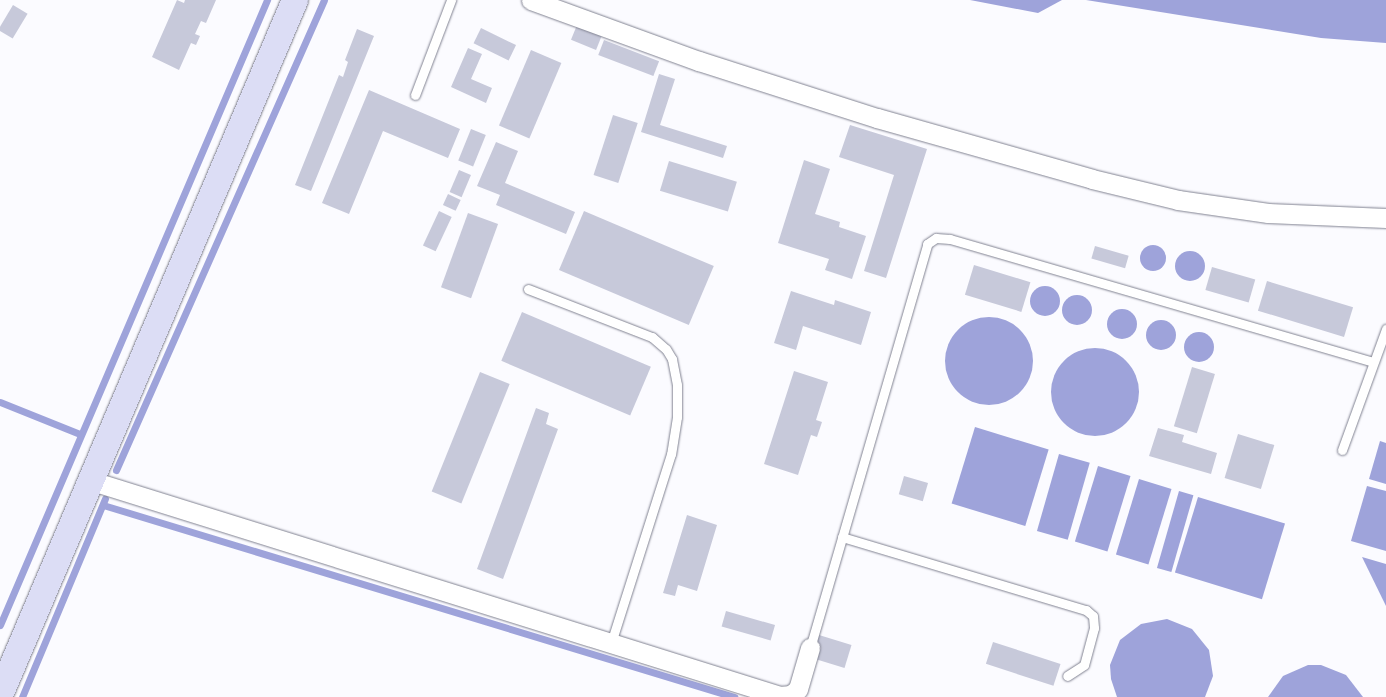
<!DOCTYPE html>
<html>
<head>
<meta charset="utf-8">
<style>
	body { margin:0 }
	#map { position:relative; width:1386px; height:697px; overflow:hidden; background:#fbfbff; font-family:"Archivo Narrow",sans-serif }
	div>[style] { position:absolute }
	.water>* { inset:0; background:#9ea3da; transform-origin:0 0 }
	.round { border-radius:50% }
	.stream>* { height:7px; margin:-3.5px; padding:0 3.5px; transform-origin:3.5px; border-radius:3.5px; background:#9ea3da }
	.building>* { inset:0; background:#c7c9da; transform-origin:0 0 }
	.roads { filter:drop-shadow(0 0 1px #808291) drop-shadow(0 0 1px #808291) }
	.lane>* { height:9px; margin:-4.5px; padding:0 4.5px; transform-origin:4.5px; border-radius:4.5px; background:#fff }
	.street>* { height:19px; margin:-9.5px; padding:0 9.5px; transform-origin:9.5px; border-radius:9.5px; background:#fff }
	.secondary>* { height:26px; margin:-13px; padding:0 13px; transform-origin:13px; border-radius:13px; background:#dcddf5 }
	span { translate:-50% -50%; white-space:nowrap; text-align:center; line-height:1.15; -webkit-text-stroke:4.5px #fbfbff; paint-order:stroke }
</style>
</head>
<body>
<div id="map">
	<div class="water">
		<div style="clip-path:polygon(970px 0,1062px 0,1038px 13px)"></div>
		<div style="clip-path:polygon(1086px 0,1386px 0,1386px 43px,1321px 38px)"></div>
		<div class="round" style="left:1140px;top:245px;width:26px;height:26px"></div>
		<div class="round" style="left:1175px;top:251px;width:30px;height:30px"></div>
		<div class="round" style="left:1030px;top:286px;width:30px;height:30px"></div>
		<div class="round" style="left:1062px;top:295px;width:30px;height:30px"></div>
		<div class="round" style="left:1107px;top:309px;width:30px;height:30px"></div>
		<div class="round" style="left:945px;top:317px;width:88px;height:88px"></div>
		<div class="round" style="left:1146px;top:320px;width:30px;height:30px"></div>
		<div class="round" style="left:1184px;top:332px;width:30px;height:30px"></div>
		<div class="round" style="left:1051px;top:348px;width:88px;height:88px"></div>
		<div style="left:975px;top:427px;width:77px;height:80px;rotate:17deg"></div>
		<div style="clip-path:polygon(1380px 441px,1386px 443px,1386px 484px,1369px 479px)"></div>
		<div style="left:1059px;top:454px;width:32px;height:80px;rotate:16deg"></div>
		<div style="left:1098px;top:466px;width:34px;height:79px;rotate:17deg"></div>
		<div style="left:1139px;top:479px;width:34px;height:79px;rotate:17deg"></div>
		<div style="clip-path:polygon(1367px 486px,1386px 491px,1386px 551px,1351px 541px)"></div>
		<div style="left:1179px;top:491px;width:15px;height:80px;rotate:16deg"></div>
		<div style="left:1198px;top:497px;width:91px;height:79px;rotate:17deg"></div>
		<div style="clip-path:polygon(1362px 557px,1386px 564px,1386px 606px)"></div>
		<div style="clip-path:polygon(1167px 619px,1192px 629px,1209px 650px,1213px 676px,1205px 697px,1117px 697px,1111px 679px,1110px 665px,1120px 640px,1141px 624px)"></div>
		<div style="clip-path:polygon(1308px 665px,1321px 665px,1346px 675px,1363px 697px,1268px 697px,1283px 676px)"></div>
	</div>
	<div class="stream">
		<div style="left:0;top:402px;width:86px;rotate:21.8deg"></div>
		<div style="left:116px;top:470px;width:514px;rotate:-66.13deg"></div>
		<div style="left:103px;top:505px;width:660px;rotate:16.92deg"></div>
		<div style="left:0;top:625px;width:680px;rotate:-66.87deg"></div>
		<div style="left:22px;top:697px;width:215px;rotate:-67.3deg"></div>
	</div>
	<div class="building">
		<div style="clip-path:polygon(177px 0,184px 3px,185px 0,216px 0,206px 23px,201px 21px,195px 34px,200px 36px,196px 45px,191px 43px,179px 70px,152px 57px)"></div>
		<div style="left:13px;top:5px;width:17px;height:29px;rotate:31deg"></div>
		<div style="left:577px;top:25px;width:27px;height:16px;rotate:22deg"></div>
		<div style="left:481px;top:28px;width:39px;height:17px;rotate:26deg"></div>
		<div style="clip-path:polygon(357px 29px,374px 36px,311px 191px,295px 185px,339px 75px,343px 77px,348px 62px,345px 60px)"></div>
		<div style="left:604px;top:40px;width:59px;height:16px;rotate:21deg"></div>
		<div style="clip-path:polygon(468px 48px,482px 54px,471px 79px,492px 88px,486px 103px,451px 87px)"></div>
		<div style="left:531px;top:50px;width:33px;height:82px;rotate:23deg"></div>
		<div style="clip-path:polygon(659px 74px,675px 79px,660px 125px,727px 146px,723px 158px,641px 132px)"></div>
		<div style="clip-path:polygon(369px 90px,460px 129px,448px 158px,383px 131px,349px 214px,322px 203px)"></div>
		<div style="left:613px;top:115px;width:26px;height:63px;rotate:18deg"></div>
		<div style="clip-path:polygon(850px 125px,927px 149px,886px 278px,864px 271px,894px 175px,839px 157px)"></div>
		<div style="left:471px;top:129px;width:16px;height:34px;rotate:22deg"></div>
		<div style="clip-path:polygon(496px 142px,518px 151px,505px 183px,575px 212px,566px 234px,496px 205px,500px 195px,477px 186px)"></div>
		<div style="clip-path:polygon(804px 160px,830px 169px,815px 214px,840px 222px,839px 227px,866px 236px,852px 279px,825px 270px,829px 259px,778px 243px)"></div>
		<div style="left:669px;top:161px;width:71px;height:31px;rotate:17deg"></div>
		<div style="left:459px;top:170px;width:13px;height:24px;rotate:23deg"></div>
		<div style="left:448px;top:194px;width:14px;height:12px;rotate:25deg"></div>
		<div style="left:439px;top:211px;width:14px;height:38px;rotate:25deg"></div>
		<div style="left:584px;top:211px;width:141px;height:64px;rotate:23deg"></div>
		<div style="left:468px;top:213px;width:32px;height:79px;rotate:20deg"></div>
		<div style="left:1095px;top:246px;width:35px;height:13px;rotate:16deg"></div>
		<div style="left:974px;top:265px;width:59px;height:31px;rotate:17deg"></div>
		<div style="left:1212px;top:267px;width:45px;height:24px;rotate:16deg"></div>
		<div style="left:1267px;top:281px;width:90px;height:31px;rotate:17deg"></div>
		<div style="clip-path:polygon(791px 291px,834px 305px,835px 300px,871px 312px,861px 345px,803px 326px,796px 350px,774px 343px)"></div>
		<div style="left:522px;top:312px;width:140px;height:53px;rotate:23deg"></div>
		<div style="left:1192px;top:367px;width:24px;height:62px;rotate:17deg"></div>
		<div style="clip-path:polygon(794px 371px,828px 382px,816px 420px,822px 422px,817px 437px,811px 435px,798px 475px,764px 464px)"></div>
		<div style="left:480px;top:372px;width:32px;height:129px;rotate:22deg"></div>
		<div style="clip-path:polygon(536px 408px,549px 413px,546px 424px,558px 429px,503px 579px,477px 569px)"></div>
		<div style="clip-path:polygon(1158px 428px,1184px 435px,1182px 442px,1217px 453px,1211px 474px,1149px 456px)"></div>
		<div style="left:1238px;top:434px;width:38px;height:46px;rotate:17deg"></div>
		<div style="left:904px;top:476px;width:25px;height:19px;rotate:16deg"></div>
		<div style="clip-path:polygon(687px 515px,717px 525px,697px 591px,678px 585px,675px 596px,663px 593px)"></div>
		<div style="left:726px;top:611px;width:51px;height:16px;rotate:16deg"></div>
		<div style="left:819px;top:635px;width:34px;height:24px;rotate:17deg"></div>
		<div style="left:993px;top:642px;width:71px;height:23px;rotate:18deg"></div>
	</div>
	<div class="roads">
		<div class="lane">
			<div style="left:415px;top:95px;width:102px;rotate:-69.2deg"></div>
			<div style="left:528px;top:289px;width:133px;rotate:21.2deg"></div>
			<div style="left:652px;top:337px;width:18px;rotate:41deg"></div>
			<div style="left:666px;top:349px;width:12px;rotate:59deg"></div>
			<div style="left:672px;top:359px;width:26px;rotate:79deg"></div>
			<div style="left:677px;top:385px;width:32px;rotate:90deg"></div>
			<div style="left:677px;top:417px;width:37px;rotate:99deg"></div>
			<div style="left:671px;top:454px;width:198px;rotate:107.6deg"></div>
			<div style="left:1342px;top:450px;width:129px;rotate:-70deg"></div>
			<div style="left:842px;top:537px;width:255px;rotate:16.7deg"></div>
			<div style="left:1086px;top:610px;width:9px;rotate:41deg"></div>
			<div style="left:1093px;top:616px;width:12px;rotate:85deg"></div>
			<div style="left:1094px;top:628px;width:38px;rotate:105deg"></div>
			<div style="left:1084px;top:665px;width:20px;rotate:147deg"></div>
			<div style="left:810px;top:648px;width:421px;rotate:-73.8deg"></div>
			<div style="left:927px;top:244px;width:11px;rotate:-34deg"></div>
			<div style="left:936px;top:238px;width:14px;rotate:4deg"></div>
			<div style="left:950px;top:239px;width:440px;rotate:16.2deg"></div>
		</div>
		<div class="street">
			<div style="left:531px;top:0;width:179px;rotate:20deg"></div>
			<div style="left:699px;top:61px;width:187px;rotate:17.8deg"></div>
			<div style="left:877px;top:118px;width:223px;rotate:15.8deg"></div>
			<div style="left:1092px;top:179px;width:89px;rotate:13.7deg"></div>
			<div style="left:1178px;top:200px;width:91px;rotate:8.2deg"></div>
			<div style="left:1268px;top:213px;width:118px;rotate:2.4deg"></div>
			<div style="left:92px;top:481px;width:721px;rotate:17.35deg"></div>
			<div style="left:780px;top:696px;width:11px;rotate:-5deg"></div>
			<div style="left:791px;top:695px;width:9px;rotate:-41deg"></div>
			<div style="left:798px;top:689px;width:43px;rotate:-73.7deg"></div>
		</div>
		<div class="secondary">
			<div style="left:0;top:695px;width:755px;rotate:-67deg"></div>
		</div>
	</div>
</div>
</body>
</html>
